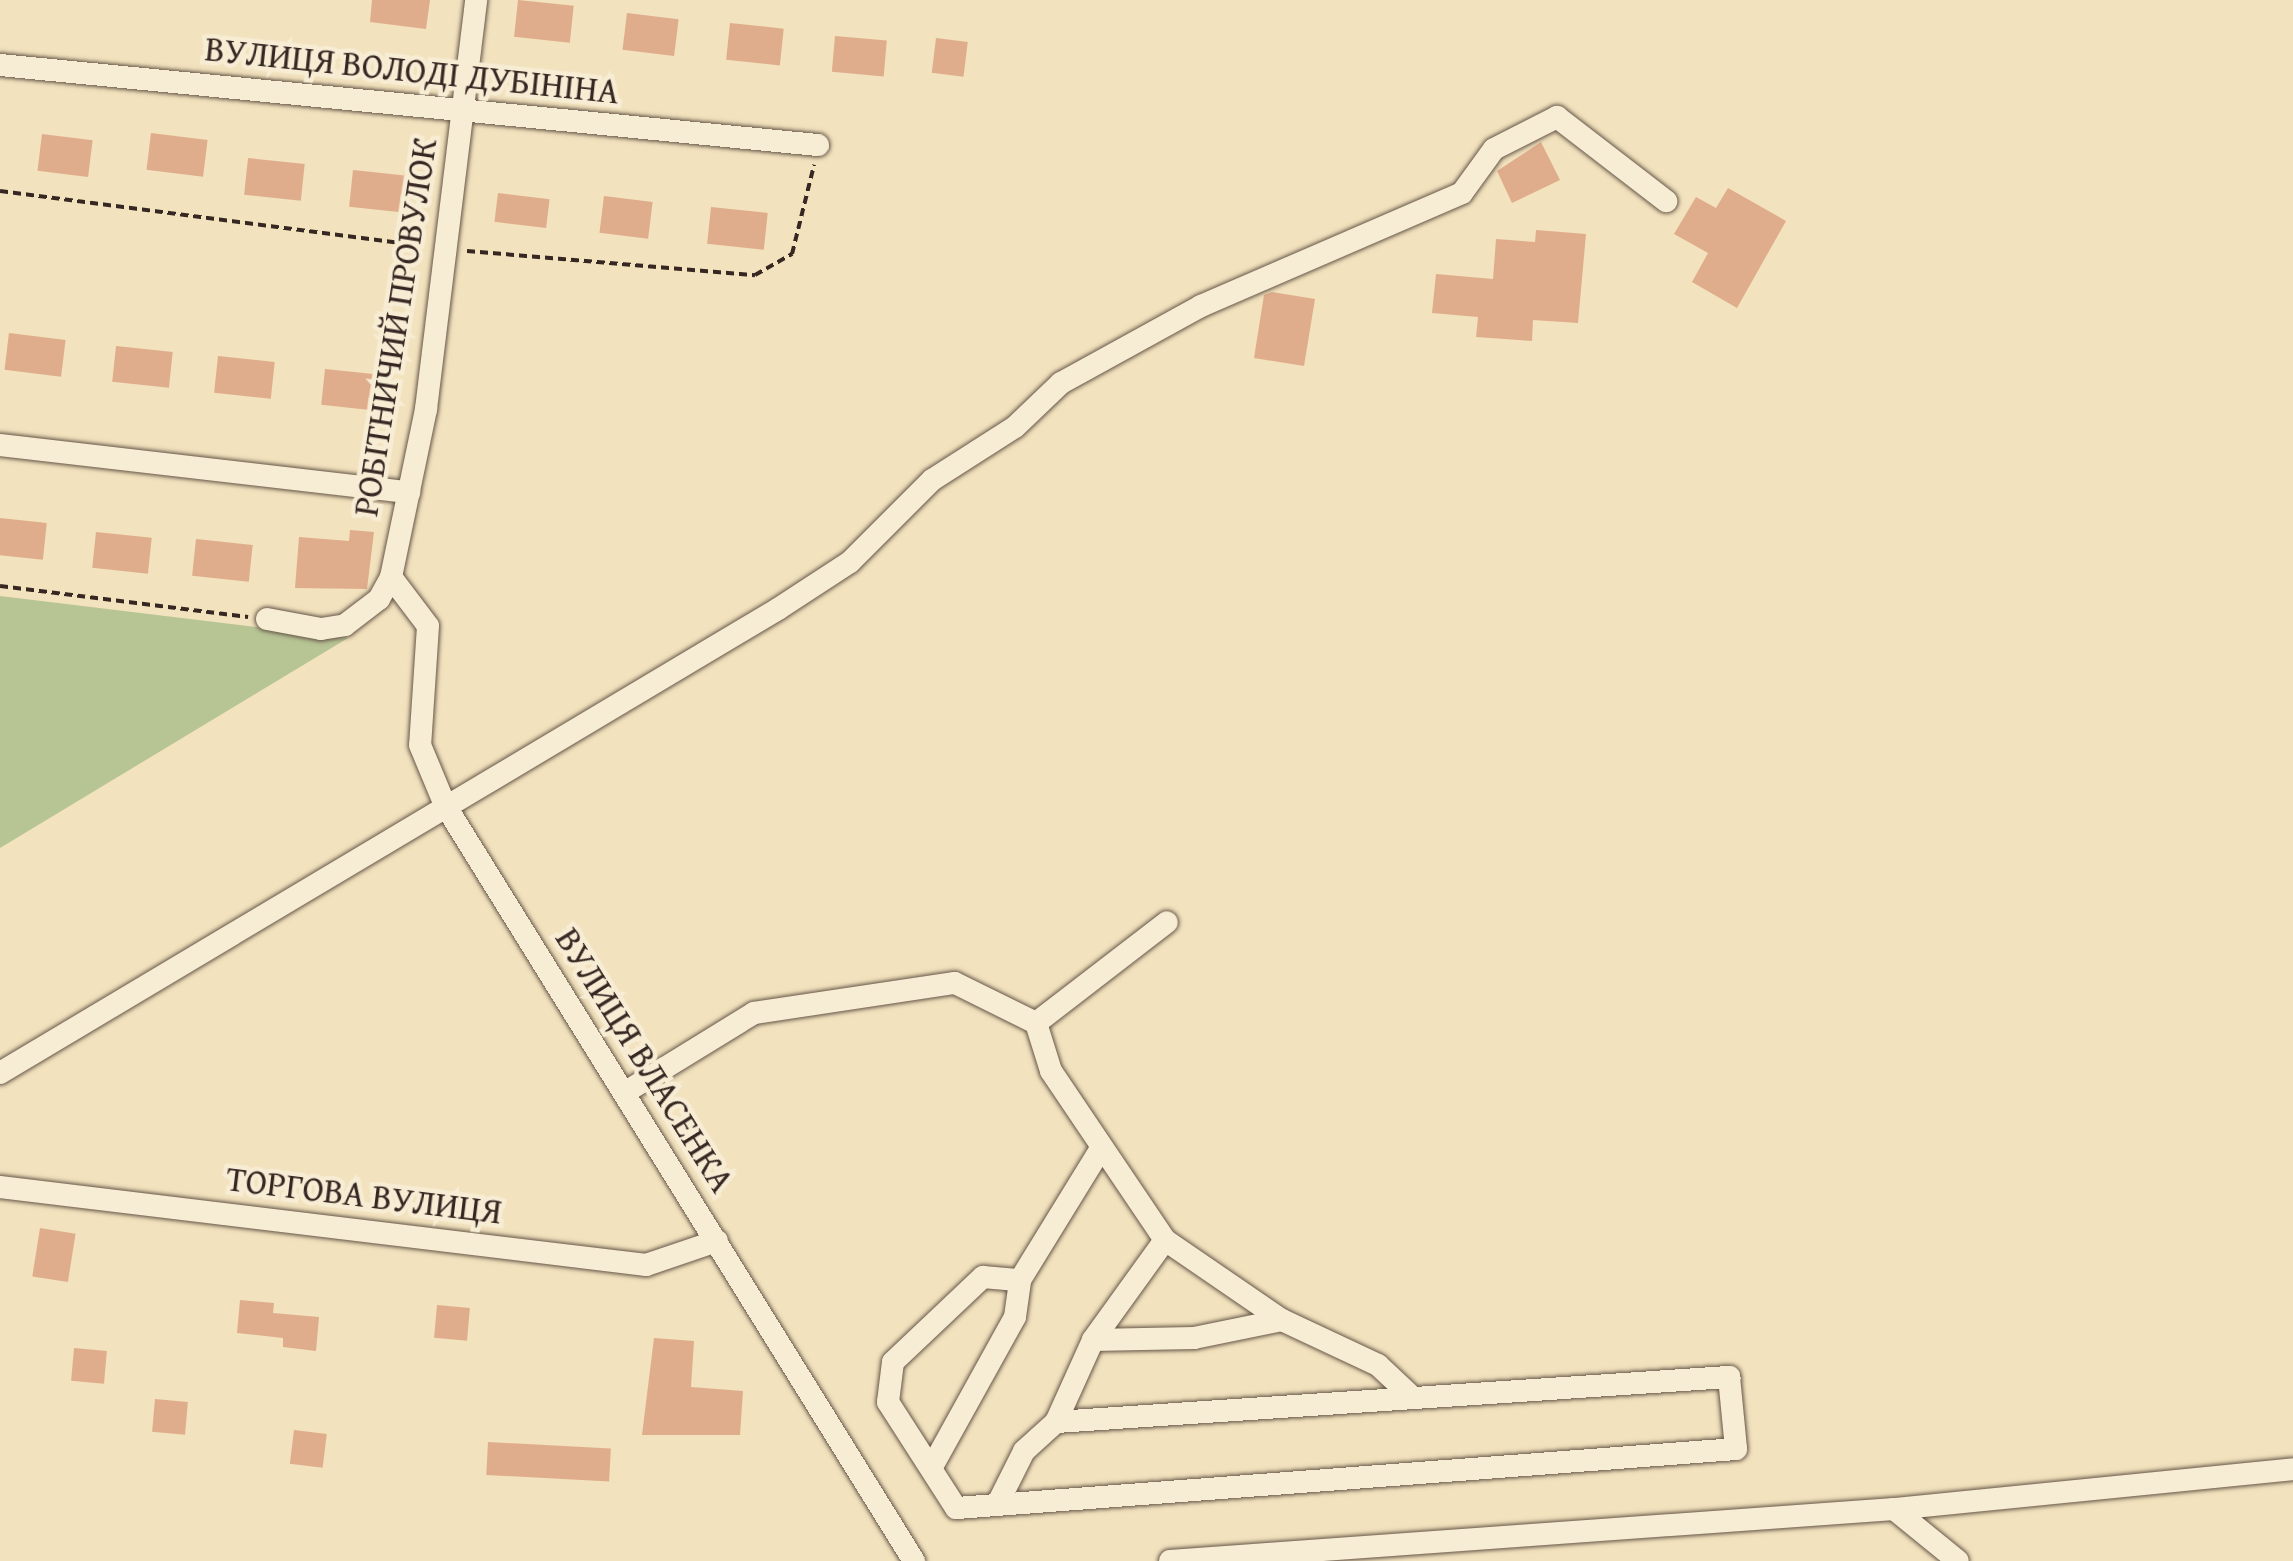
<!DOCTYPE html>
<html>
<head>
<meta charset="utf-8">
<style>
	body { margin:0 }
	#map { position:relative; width:2293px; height:1561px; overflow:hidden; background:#f2e2bd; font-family:"Gentium Book Plus",serif }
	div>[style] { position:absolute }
	.green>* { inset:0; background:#b7c494 }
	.building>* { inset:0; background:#e0ad8c; transform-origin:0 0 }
	.path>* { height:4px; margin-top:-2px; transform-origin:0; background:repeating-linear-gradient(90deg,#362722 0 8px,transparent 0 13px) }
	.roads { filter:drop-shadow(0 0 2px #655649) drop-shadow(0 0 2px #655649) }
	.minor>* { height:22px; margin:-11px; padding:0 11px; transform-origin:11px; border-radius:11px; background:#f7ecd4 }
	span { translate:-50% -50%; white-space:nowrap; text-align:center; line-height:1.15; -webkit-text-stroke:9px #f7ecd4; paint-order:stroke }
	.street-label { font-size:35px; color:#362722 }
</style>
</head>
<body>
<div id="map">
	<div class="green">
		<div style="clip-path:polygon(0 596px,348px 638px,0 848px)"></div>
	</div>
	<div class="building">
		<div style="clip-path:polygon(372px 0,430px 0,426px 29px,370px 22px)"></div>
		<div style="left:518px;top:0;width:56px;height:37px;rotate:6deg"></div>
		<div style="left:627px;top:13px;width:52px;height:37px;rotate:7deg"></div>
		<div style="left:730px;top:23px;width:54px;height:37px;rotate:6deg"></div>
		<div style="left:835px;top:36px;width:52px;height:36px;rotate:5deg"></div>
		<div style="left:936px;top:38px;width:32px;height:35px;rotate:7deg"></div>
		<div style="left:151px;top:133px;width:57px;height:37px;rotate:7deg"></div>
		<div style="left:42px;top:134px;width:51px;height:37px;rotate:7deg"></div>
		<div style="clip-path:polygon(1541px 142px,1560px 180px,1512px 203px,1497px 171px)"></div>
		<div style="left:248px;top:158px;width:57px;height:37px;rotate:6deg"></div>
		<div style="left:353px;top:170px;width:57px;height:37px;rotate:6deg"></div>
		<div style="clip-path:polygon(1728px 188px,1786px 221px,1737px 308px,1692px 282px,1708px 253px,1674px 234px,1696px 197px,1716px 208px)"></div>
		<div style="left:498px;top:193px;width:52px;height:29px;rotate:7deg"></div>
		<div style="left:604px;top:196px;width:49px;height:37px;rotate:7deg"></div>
		<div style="left:711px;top:207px;width:57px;height:37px;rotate:6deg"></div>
		<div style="clip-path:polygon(1536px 230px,1586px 234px,1578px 323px,1533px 320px,1532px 341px,1476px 337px,1478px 317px,1432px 313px,1436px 274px,1493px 279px,1496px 239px,1535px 242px)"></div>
		<div style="clip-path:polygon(1272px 292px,1315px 299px,1304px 366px,1254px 358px,1264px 295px)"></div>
		<div style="left:9px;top:333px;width:57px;height:37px;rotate:7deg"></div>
		<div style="left:116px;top:346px;width:57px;height:36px;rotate:6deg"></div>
		<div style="left:218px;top:356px;width:57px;height:37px;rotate:6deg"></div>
		<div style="left:325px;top:369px;width:56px;height:36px;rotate:6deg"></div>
		<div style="left:0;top:518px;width:47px;height:37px;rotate:6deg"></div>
		<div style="clip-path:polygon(350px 530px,374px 532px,367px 589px,295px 588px,299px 537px,349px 541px)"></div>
		<div style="left:96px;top:532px;width:56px;height:36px;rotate:6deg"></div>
		<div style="left:196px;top:539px;width:57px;height:37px;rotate:6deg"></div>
		<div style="left:40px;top:1228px;width:36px;height:49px;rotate:9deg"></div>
		<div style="clip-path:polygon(240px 1300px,274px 1303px,273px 1313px,319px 1317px,316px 1351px,283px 1347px,283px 1338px,237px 1333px)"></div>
		<div style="left:437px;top:1305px;width:33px;height:33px;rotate:5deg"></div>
		<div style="clip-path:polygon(654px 1338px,694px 1341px,691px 1387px,743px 1391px,740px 1435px,642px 1435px)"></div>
		<div style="left:74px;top:1348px;width:33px;height:33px;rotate:5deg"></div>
		<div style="left:155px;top:1399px;width:33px;height:33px;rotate:5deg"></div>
		<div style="left:294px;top:1430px;width:33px;height:34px;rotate:7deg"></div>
		<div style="left:488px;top:1442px;width:123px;height:33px;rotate:3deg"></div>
	</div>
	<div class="path">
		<div style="left:0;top:191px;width:427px;rotate:7.4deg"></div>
		<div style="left:467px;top:251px;width:289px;rotate:4.8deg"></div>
		<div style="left:755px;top:275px;width:43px;rotate:-29.6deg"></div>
		<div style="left:792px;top:254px;width:92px;rotate:-76.1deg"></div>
		<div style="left:0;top:586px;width:250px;rotate:7.1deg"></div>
	</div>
	<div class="roads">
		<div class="minor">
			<div style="left:0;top:65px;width:822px;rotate:5.59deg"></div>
			<div style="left:0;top:445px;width:412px;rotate:6.6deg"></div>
			<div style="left:391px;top:577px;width:61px;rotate:52.9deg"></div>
			<div style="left:428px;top:626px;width:119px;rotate:93.8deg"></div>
			<div style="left:420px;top:745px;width:65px;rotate:67.4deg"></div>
			<div style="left:445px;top:805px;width:890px;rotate:58.19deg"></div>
			<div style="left:267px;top:619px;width:55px;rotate:10.5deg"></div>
			<div style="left:321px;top:629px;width:24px;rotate:-9deg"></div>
			<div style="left:345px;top:625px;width:43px;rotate:-37.4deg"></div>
			<div style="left:379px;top:599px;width:25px;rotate:-61deg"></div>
			<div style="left:391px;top:577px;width:172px;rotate:-78.2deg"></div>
			<div style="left:426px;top:409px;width:412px;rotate:-83deg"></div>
			<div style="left:1036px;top:1023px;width:165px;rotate:-37.6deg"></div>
			<div style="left:0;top:1073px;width:906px;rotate:-30.81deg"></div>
			<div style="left:778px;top:609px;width:86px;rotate:-33.1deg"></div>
			<div style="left:850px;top:562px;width:116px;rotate:-45deg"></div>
			<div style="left:932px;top:480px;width:98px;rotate:-32.6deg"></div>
			<div style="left:1015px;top:427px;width:64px;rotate:-43.7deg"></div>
			<div style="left:1061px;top:383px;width:160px;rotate:-28.8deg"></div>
			<div style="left:1201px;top:306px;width:284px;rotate:-23.4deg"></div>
			<div style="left:1462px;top:193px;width:54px;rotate:-54deg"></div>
			<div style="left:1494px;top:149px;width:71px;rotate:-26.9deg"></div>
			<div style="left:1557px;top:117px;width:138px;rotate:37.6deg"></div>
			<div style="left:624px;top:1093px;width:153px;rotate:-31.6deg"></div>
			<div style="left:754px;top:1013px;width:203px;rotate:-8.5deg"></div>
			<div style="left:955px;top:983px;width:90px;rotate:26.3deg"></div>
			<div style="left:1036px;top:1023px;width:50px;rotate:72.6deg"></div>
			<div style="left:1051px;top:1071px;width:204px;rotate:56deg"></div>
			<div style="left:1165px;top:1240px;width:123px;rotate:125.8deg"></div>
			<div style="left:1093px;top:1340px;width:90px;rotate:114.3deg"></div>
			<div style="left:1056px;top:1422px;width:675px;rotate:-3.83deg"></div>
			<div style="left:1729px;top:1377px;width:72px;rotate:84.4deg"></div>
			<div style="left:1736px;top:1449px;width:782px;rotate:175.67deg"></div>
			<div style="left:956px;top:1508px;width:126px;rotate:-122.7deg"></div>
			<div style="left:888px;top:1402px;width:40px;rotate:-82.9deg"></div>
			<div style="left:893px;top:1362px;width:124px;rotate:-43.4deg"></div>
			<div style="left:983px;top:1277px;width:37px;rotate:5deg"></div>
			<div style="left:0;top:1187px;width:651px;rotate:6.88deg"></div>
			<div style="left:646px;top:1265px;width:75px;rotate:-18.7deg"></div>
			<div style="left:1165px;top:1240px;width:142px;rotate:34.4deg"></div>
			<div style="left:1282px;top:1320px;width:106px;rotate:25.1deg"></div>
			<div style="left:1378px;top:1365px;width:42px;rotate:43.1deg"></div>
			<div style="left:1093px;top:1340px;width:101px;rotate:-1.1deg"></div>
			<div style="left:1194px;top:1338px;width:90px;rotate:-11.6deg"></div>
			<div style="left:933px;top:1465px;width:169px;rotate:-61deg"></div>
			<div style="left:1015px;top:1317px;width:37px;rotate:-82deg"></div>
			<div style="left:1020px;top:1280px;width:153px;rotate:-58.4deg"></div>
			<div style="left:997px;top:1505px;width:60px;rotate:-63.4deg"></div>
			<div style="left:1024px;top:1451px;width:43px;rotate:-42.2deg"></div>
			<div style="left:1894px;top:1509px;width:82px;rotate:39.1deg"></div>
			<div style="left:1170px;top:1561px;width:726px;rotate:-4.11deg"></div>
			<div style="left:1894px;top:1509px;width:401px;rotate:-5.7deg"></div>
		</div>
	</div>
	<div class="street-label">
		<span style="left:412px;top:70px;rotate:6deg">ВУЛИЦЯ ВОЛОДІ ДУБІНІНА</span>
		<span style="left:395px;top:327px;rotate:-81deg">РОБІТНИЧИЙ ПРОВУЛОК</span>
		<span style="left:645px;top:1060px;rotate:58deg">ВУЛИЦЯ ВЛАСЕНКА</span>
		<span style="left:364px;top:1195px;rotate:7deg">ТОРГОВА ВУЛИЦЯ</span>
	</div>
</div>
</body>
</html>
